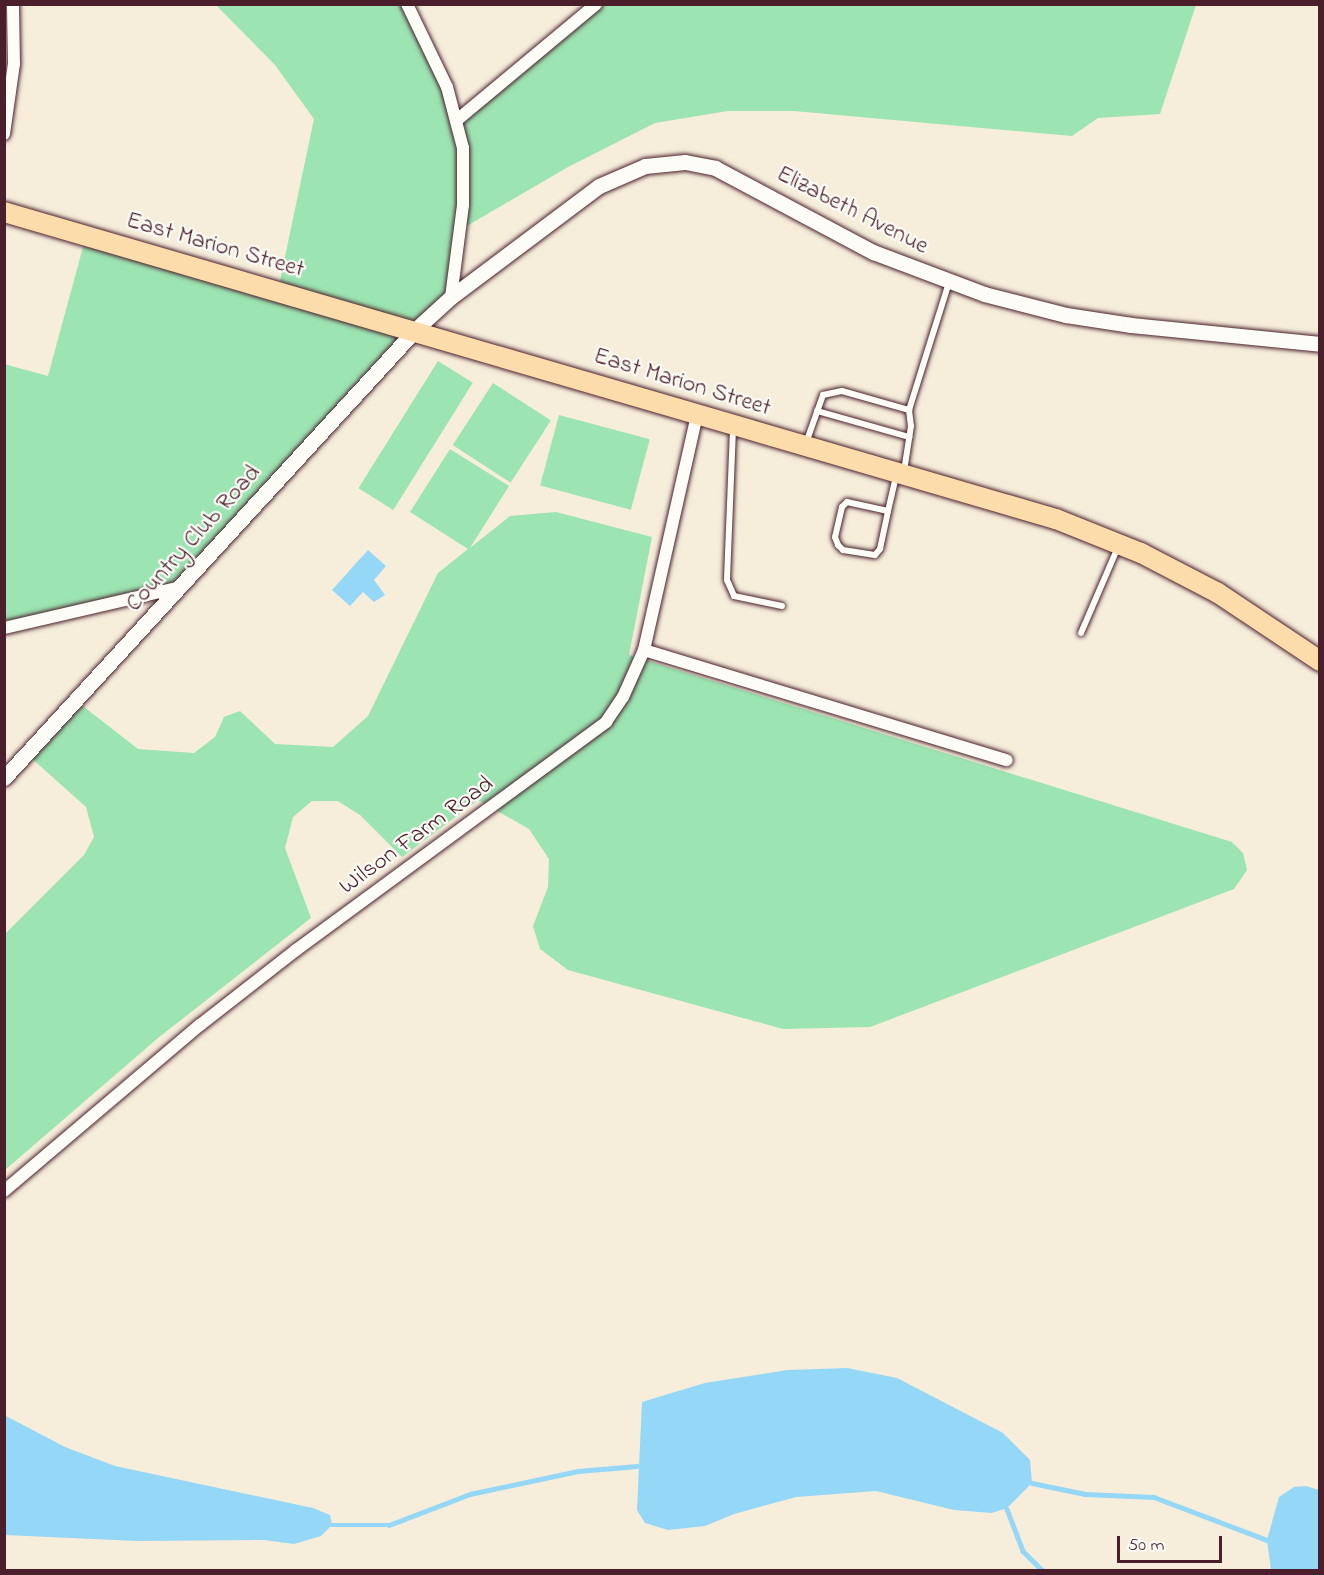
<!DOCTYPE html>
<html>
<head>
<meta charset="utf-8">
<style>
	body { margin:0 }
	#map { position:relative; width:1324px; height:1575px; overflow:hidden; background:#f6eddb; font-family:"Indie Flower",sans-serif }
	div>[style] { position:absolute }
	.green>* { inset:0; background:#9ce4b2; transform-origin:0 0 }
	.water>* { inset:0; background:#94d7f6 }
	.stream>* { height:4.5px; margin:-2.25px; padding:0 2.25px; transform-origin:2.25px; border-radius:2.25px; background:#94d7f6 }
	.roads { filter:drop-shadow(0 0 2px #4a1f2b) drop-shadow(0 0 2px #4a1f2b) }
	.service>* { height:6px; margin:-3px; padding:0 3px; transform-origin:3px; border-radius:3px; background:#fdfcf7 }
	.minor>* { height:12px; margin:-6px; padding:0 6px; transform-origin:6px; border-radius:6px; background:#fdfcf7 }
	.tertiary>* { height:15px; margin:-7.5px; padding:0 7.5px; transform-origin:7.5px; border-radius:7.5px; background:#fdfcf7 }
	.primary>* { height:20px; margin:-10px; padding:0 10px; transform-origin:10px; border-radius:10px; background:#fddcac }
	span { translate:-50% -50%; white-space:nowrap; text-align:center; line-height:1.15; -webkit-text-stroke:4.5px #fdfcf7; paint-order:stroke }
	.street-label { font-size:24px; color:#4a1f2b }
	.frame { position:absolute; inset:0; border:6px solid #4a1f2b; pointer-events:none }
	.scale { position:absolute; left:1117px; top:1536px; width:105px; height:27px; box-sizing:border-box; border:3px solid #4a1f2b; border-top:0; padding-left:8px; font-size:18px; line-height:21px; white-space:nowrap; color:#4a1f2b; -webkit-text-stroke:4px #fdfcf7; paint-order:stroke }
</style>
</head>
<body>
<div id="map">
	<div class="green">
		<div style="clip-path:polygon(216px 5px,407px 5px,457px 120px,596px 5px,1196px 5px,1160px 114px,1098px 118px,1072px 136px,794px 111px,728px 111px,655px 123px,568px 167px,460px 230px,451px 297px,181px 587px,5px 628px,4px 364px,48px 376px,86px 236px,278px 290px,314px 119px,275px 65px)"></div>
		<div style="left:438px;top:361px;width:41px;height:150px;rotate:32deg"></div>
		<div style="left:493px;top:383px;width:69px;height:74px;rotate:33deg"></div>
		<div style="left:559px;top:415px;width:94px;height:73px;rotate:15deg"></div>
		<div style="clip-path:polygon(450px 449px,509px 486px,470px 548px,510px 516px,556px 512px,652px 537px,629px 655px,1232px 842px,1243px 853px,1247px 870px,1234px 889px,870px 1027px,783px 1029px,568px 970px,540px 949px,533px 926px,548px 887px,549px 859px,529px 829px,478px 800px,402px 857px,360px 815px,338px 801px,312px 801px,293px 817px,285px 848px,311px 918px,158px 1038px,5px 1170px,5px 934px,84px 855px,94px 837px,86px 807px,29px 756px,79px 703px,138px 749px,194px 753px,215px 737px,224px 717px,240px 711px,275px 744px,333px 747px,368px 716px,438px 573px,468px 549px,410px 512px)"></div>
	</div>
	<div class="water">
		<div style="clip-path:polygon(368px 550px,386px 566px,374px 580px,385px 595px,374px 602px,363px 592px,350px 606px,332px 590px)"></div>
		<div style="clip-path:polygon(847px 1368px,897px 1378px,1003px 1433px,1030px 1460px,1032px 1483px,1007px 1508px,992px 1513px,954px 1510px,876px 1491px,796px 1497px,734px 1514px,705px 1526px,668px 1530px,645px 1523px,637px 1510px,642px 1402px,705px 1383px,788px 1370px)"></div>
		<div style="clip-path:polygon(4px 1415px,65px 1447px,115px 1466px,313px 1508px,330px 1515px,332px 1525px,321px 1536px,294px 1544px,264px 1540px,138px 1541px,5px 1535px)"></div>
		<div style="clip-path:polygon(1306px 1486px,1319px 1490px,1319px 1570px,1271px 1570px,1267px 1540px,1279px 1497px,1294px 1487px)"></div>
	</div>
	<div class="stream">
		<div style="left:1032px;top:1483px;width:54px;rotate:11.7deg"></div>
		<div style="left:1085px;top:1494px;width:69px;rotate:2.5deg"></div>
		<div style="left:1154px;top:1497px;width:121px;rotate:20.8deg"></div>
		<div style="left:1007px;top:1509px;width:45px;rotate:69.1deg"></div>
		<div style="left:1023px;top:1551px;width:27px;rotate:45deg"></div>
		<div style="left:332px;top:1525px;width:57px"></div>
		<div style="left:389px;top:1525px;width:87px;rotate:-20.9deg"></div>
		<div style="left:470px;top:1494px;width:110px;rotate:-12deg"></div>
		<div style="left:578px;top:1471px;width:59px;rotate:-4.8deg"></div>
	</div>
	<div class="roads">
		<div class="service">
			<div style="left:909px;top:410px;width:134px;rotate:-72.6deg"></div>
			<div style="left:817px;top:411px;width:96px;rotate:15.8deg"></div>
			<div style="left:733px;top:429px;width:151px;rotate:92.3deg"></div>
			<div style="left:727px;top:580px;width:17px;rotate:66deg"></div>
			<div style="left:734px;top:596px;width:49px;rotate:11.8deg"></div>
			<div style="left:806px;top:443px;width:51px;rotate:-70.5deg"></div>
			<div style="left:823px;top:395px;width:19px;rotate:-12deg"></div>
			<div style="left:842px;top:391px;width:70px;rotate:15.8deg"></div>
			<div style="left:909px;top:410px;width:16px;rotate:83deg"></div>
			<div style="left:911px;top:426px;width:46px;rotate:98.8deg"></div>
			<div style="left:888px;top:511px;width:42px;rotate:-167.6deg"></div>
			<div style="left:847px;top:502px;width:7px;rotate:135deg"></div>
			<div style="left:842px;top:507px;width:31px;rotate:103deg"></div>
			<div style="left:835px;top:537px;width:9px;rotate:69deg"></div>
			<div style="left:838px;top:545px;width:7px;rotate:45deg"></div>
			<div style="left:843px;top:550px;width:32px;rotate:9deg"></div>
			<div style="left:875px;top:555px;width:8px;rotate:-50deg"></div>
			<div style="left:880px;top:549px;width:39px;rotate:-78deg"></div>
			<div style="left:888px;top:511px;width:35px;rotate:-77deg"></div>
			<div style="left:1081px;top:633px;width:94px;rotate:-66.7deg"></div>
		</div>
		<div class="minor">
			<div style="left:407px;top:4px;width:92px;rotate:64.3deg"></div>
			<div style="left:447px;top:87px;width:63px;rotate:75.3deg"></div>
			<div style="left:463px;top:148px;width:57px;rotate:90deg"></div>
			<div style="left:463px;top:205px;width:93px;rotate:97.4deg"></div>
			<div style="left:457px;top:120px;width:181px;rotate:-39.8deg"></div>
			<div style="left:4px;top:134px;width:71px;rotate:-81.9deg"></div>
			<div style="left:14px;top:64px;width:60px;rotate:-91deg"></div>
			<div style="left:4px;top:628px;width:182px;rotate:-13deg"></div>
			<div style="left:644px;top:650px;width:379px;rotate:16.9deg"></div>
			<div style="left:4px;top:1191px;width:257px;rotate:-40.3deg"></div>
			<div style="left:200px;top:1025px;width:122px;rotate:-38deg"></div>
			<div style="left:296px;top:950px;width:385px;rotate:-36.3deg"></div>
			<div style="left:606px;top:722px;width:30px;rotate:-56deg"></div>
			<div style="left:623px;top:697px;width:51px;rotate:-65.9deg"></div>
			<div style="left:644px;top:650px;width:241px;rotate:-77.3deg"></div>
		</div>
		<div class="tertiary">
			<div style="left:4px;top:778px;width:609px;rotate:-47.46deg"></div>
			<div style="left:416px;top:329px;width:47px;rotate:-42.4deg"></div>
			<div style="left:451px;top:297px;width:185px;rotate:-36.9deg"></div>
			<div style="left:599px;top:186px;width:50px;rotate:-23.5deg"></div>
			<div style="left:645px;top:166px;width:40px;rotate:-5.7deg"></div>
			<div style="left:685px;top:162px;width:31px;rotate:11deg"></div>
			<div style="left:715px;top:168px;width:179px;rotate:28deg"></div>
			<div style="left:873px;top:252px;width:119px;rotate:20.7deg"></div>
			<div style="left:984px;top:294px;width:85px;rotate:14.4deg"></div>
			<div style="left:1066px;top:315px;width:66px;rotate:8.7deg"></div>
			<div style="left:1131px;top:325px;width:190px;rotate:5.7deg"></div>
		</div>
		<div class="primary">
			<div style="left:4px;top:212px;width:1096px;rotate:16.27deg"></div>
			<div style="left:1056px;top:519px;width:92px;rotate:21.8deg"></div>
			<div style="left:1141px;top:553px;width:87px;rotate:27.5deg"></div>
			<div style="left:1218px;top:593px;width:123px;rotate:33.7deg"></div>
		</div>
	</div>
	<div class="street-label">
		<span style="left:852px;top:211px;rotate:27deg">Elizabeth Avenue</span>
		<span style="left:215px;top:246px;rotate:16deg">East Marion Street</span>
		<span style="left:682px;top:383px;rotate:17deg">East Marion Street</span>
		<span style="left:194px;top:539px;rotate:-48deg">Country Club Road</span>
		<span style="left:417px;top:836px;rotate:-36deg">Wilson Farm Road</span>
	</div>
	<div class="frame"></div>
	<div class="scale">50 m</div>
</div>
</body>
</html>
